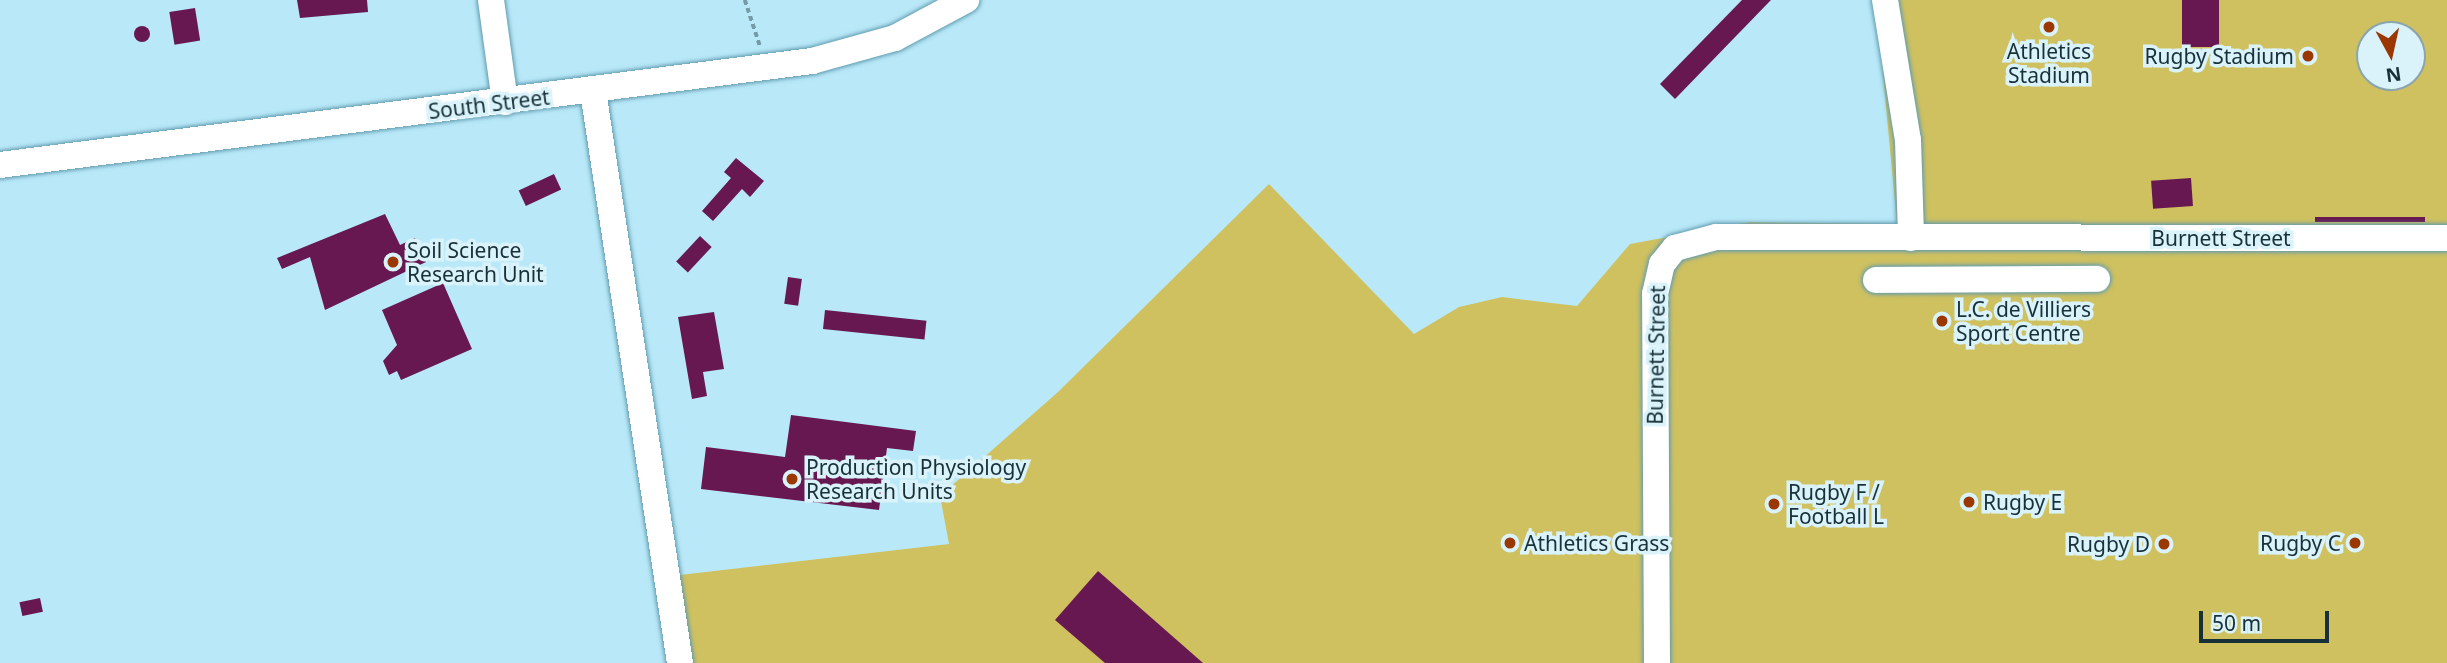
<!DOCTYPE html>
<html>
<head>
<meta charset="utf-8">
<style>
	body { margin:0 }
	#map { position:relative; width:2447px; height:663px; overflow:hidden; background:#b9e9f9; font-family:"Noto Sans",sans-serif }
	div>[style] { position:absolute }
	.green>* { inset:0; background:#cfc160 }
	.building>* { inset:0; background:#671851; transform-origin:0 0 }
	.round { border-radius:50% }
	.path>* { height:3.5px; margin-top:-1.75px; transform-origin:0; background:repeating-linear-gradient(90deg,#759ba8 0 5px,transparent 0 8.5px) }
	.roads { filter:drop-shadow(0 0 2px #619baf) drop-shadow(0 0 2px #619baf) }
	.minor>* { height:26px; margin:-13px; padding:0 13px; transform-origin:13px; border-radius:13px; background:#fff }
	.dots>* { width:19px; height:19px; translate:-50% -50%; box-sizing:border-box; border:4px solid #daf2fa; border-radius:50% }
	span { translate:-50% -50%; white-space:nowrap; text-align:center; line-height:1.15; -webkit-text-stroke:7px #daf2fa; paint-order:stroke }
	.poi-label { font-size:21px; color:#183038 }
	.right { translate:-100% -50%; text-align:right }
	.left { translate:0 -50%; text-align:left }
	.street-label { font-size:21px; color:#183038 }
	.north { position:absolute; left:2356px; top:21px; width:70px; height:70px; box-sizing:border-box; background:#daf2fa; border:2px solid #8ca4ac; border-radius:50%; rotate:172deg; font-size:19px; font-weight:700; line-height:28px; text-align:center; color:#183038 }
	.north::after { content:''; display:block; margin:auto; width:24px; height:32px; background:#9b3701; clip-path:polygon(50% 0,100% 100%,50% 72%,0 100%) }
	.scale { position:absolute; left:2199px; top:611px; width:130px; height:32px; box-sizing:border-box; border:4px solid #183038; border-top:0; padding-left:9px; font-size:21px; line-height:24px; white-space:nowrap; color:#183038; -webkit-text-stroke:5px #daf2fa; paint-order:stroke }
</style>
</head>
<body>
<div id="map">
	<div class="green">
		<div style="clip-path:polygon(evenodd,1876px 0,2447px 0,2447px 663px,675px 663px,680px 575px,949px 544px,940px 496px,1058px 392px,1269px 184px,1414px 334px,1459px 307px,1502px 297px,1577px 306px,1630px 244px,1750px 222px,1897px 224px,1876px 0,2370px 35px,2412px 35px,2412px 77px,2370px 77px,2370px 35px)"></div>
	</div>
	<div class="building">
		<div style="clip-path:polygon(297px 0,367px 0,368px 12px,300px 18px)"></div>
		<div style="clip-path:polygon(1742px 0,1771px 0,1675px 99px,1660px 84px)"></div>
		<div style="left:2182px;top:0;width:37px;height:47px"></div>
		<div style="left:195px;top:8px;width:33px;height:26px;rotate:81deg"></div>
		<div class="round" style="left:134px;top:26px;width:16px;height:16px"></div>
		<div style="clip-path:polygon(736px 158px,764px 181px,750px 197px,742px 189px,713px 221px,702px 211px,731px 178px,724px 172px)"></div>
		<div style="left:554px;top:174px;width:17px;height:39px;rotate:65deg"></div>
		<div style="left:2191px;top:178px;width:28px;height:40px;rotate:86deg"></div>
		<div style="clip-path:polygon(385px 214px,400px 245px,415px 238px,426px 262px,325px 310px,310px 257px,282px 269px,277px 258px)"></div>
		<div style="left:2315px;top:217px;width:110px;height:5px"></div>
		<div style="left:700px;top:236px;width:16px;height:35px;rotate:43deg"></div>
		<div style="left:788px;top:277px;width:14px;height:27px;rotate:8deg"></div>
		<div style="clip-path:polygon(443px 283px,472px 349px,401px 380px,397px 371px,389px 375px,383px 361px,397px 345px,382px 310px)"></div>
		<div style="left:825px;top:310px;width:102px;height:19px;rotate:6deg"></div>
		<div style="clip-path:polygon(714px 312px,724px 369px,703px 372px,707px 396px,692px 399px,678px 317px)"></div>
		<div style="clip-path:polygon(791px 415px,916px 431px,913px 451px,887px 448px,879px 510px,701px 489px,706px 447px,785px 457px)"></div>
		<div style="clip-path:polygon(1098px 571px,1203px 663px,1105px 663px,1055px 620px)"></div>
		<div style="left:40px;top:598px;width:14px;height:21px;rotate:78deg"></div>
	</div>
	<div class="path">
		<div style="left:745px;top:0;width:48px;rotate:71.9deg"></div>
	</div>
	<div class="roads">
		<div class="minor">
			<div style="left:491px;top:0;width:103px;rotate:82.2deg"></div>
			<div style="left:1885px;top:0;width:142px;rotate:80.7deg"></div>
			<div style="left:1908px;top:140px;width:98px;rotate:88.2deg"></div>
			<div style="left:593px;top:91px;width:579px;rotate:81.35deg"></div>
			<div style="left:0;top:165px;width:819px;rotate:-7.3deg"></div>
			<div style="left:812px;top:61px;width:86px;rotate:-15.5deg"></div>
			<div style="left:895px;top:38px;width:81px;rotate:-28.2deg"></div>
			<div style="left:1876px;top:280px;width:221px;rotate:-0.3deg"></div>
			<div style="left:1657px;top:663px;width:369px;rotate:-90.3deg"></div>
			<div style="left:1655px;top:294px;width:31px;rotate:-77deg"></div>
			<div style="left:1662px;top:264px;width:21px;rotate:-51deg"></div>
			<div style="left:1675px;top:248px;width:42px;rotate:-15deg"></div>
			<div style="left:1716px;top:237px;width:731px;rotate:0.08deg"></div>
		</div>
	</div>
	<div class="dots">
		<div style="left:2049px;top:27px;background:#9b3701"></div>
		<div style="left:2308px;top:56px;background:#9b3701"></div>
		<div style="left:393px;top:262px;background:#9b3701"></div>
		<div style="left:1942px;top:321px;background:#9b3701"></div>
		<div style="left:792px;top:479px;background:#9b3701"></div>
		<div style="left:1969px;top:502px;background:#9b3701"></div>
		<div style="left:1774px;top:504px;background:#9b3701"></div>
		<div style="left:1510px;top:543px;background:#9b3701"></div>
		<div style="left:2355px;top:543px;background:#9b3701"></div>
		<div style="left:2164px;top:544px;background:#9b3701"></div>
	</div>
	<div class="poi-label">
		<span style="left:2049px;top:63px">Athletics<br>Stadium</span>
		<span class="right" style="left:2294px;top:56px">Rugby Stadium</span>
		<span class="left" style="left:407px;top:262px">Soil Science<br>Research Unit</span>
		<span class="left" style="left:1956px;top:321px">L.C. de Villiers<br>Sport Centre</span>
		<span class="left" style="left:806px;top:479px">Production Physiology<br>Research Units</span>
		<span class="left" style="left:1788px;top:504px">Rugby F /<br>Football L</span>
		<span class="left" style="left:1983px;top:502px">Rugby E</span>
		<span class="left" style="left:1524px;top:543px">Athletics Grass</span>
		<span class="right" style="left:2341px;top:543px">Rugby C</span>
		<span class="right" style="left:2150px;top:544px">Rugby D</span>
	</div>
	<div class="street-label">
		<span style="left:489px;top:104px;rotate:-7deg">South Street</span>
		<span style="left:2221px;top:238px">Burnett Street</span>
		<span style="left:1656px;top:355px;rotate:-89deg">Burnett Street</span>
	</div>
	<div class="north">N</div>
	<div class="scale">50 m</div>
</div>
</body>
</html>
